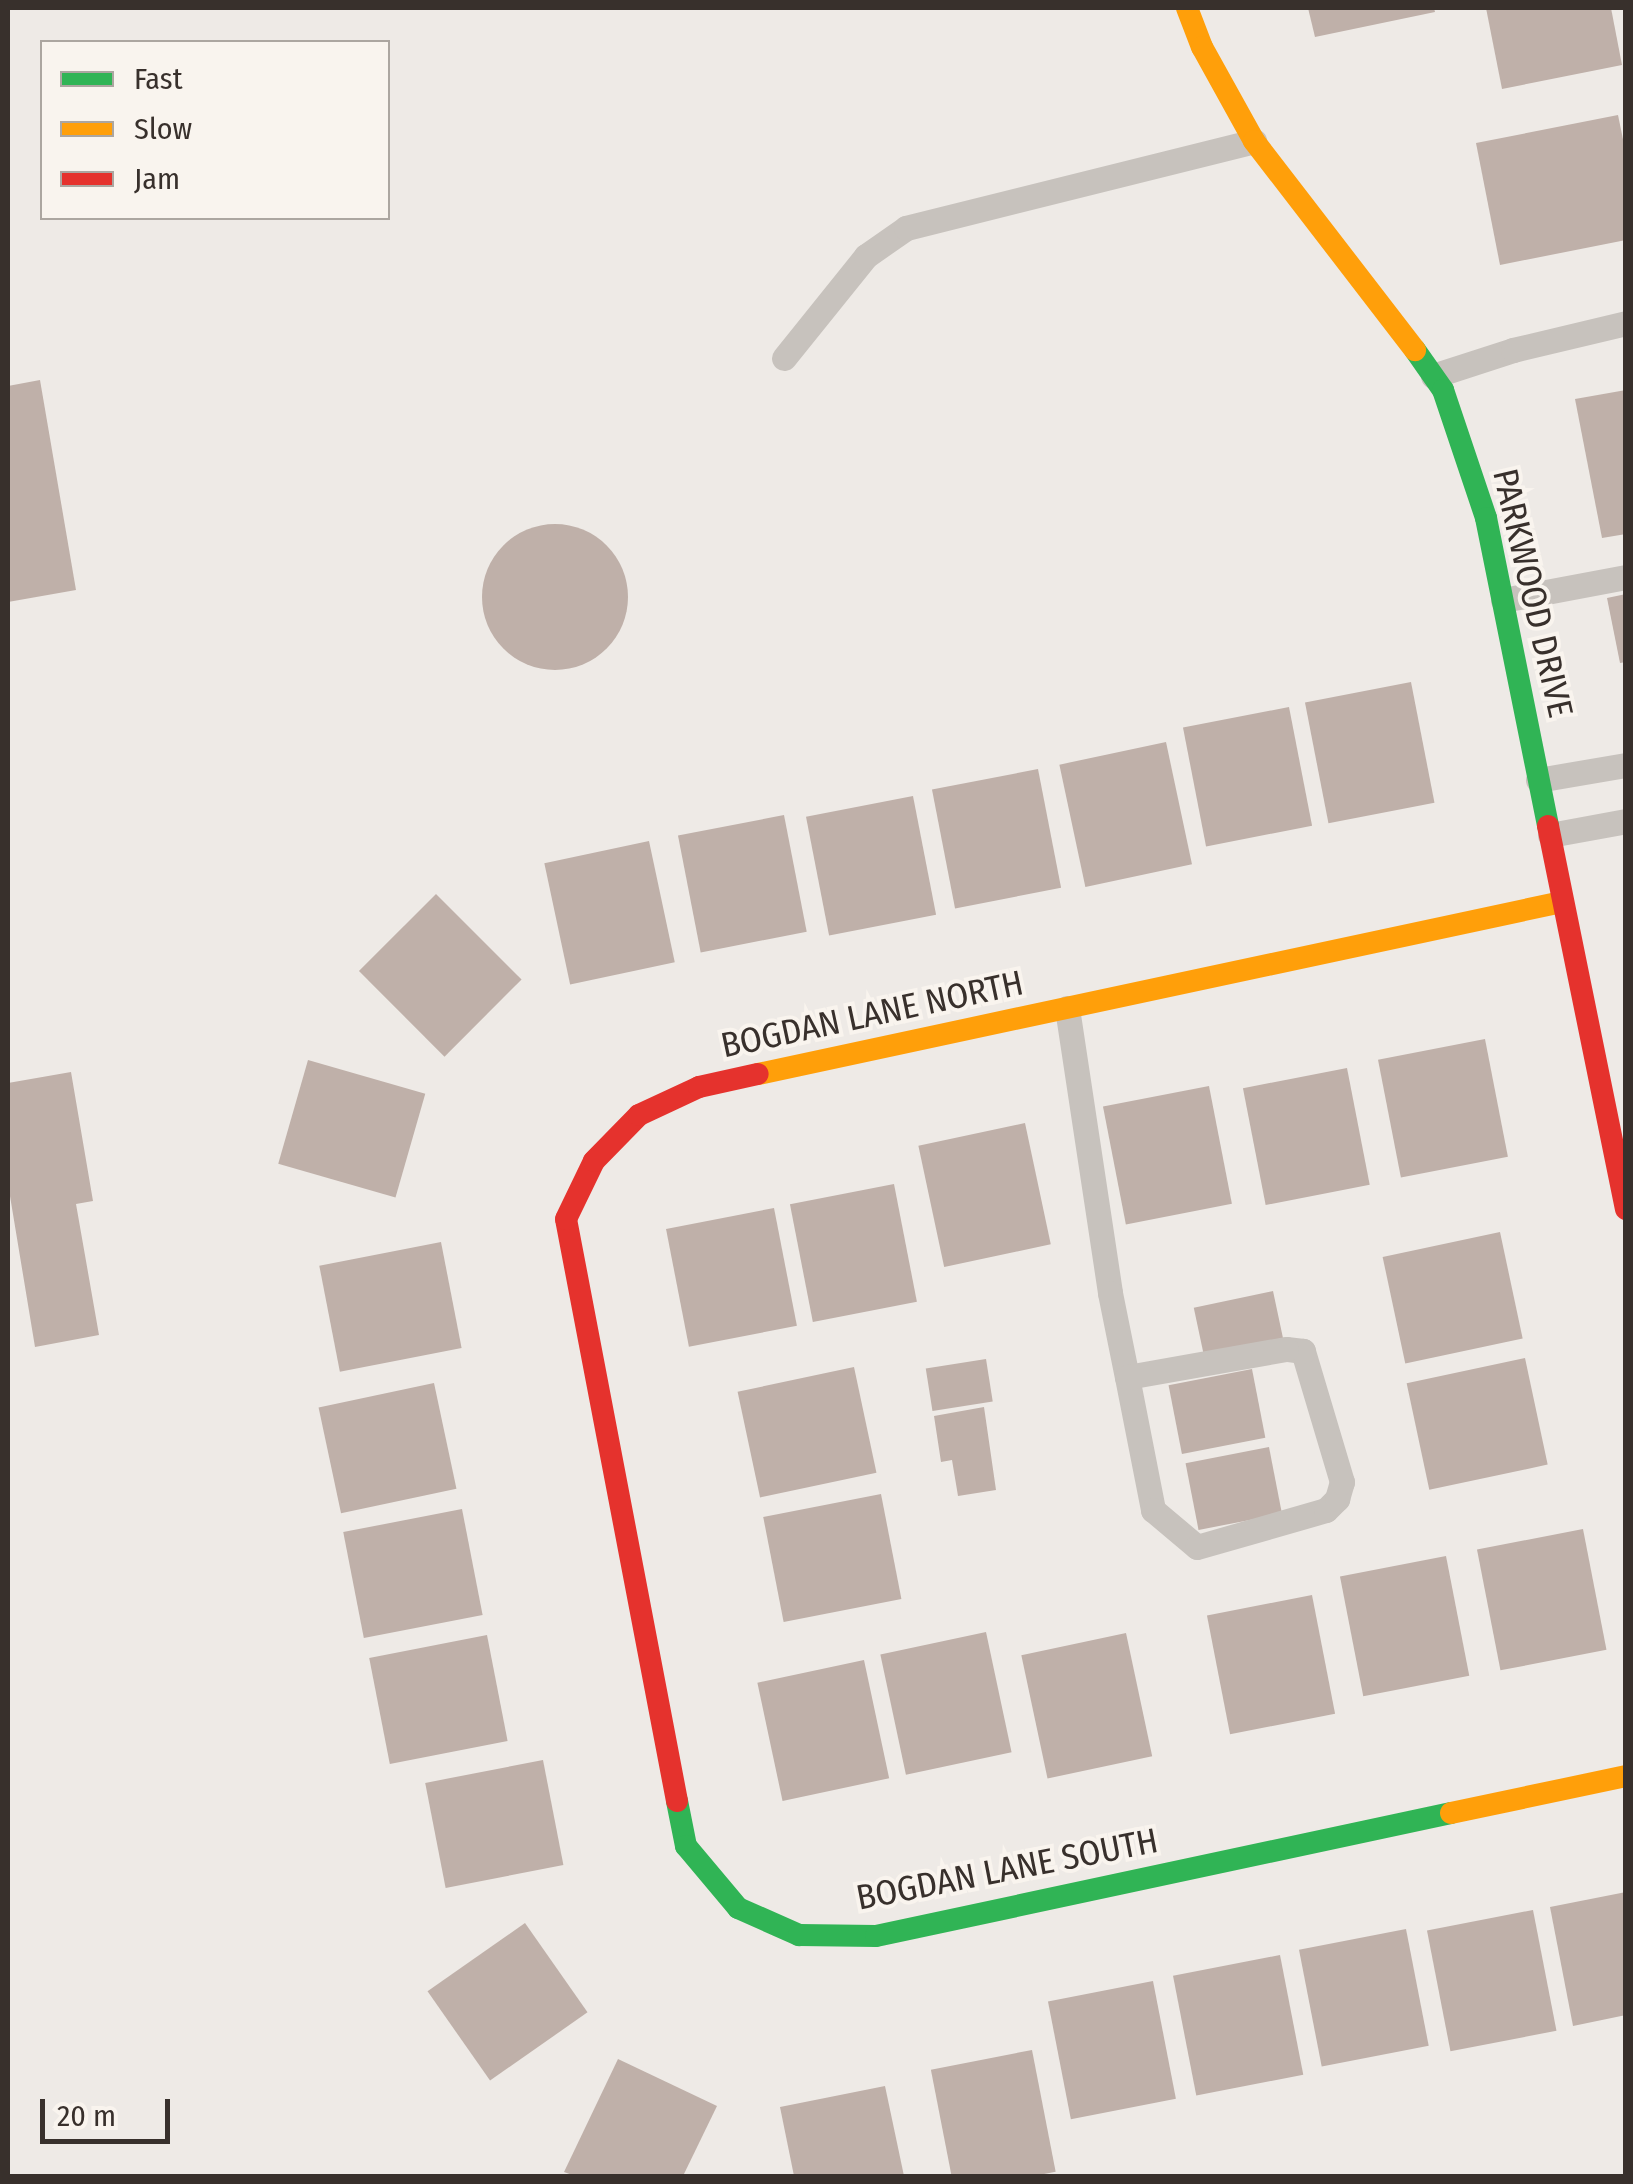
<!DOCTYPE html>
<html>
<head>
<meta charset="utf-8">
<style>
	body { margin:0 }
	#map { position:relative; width:1633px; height:2184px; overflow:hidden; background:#eeeae6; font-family:"Fira Sans Condensed",sans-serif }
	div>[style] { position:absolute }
	.building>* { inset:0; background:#bfb0a9; transform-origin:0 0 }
	.round { border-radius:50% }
	.lane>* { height:25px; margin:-12.5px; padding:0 12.5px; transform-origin:12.5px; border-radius:12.5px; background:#c7c2bd }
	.fast>* { height:22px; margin:-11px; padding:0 11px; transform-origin:11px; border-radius:11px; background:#30b455 }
	.slow>* { height:22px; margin:-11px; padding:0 11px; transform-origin:11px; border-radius:11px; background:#ff9f0a }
	.jam>* { height:22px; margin:-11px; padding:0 11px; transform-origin:11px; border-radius:11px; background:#e5322d }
	span { translate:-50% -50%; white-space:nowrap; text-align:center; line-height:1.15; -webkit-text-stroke:8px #f9f4ee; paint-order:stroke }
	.street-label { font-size:35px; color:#38302c }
	.frame { position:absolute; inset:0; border:10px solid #38302c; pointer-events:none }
	.legend { position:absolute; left:40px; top:40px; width:350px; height:180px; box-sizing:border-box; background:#f9f4ee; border:2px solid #aca6a0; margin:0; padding:12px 18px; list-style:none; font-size:30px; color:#38302c }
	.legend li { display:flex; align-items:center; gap:20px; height:50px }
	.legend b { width:50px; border:2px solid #aca6a0 }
	.scale { position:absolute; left:40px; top:2099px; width:130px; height:45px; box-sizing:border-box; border:5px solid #38302c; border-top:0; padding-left:12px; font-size:30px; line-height:35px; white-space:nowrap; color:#38302c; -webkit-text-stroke:8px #f9f4ee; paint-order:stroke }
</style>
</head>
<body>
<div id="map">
	<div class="building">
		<div style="clip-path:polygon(1308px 8px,1434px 8px,1435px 12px,1315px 37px)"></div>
		<div style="clip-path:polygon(1486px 8px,1611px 8px,1622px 65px,1502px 89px)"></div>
		<div style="clip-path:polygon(1618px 115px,1626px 154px,1626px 240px,1500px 265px,1476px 143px)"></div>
		<div style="clip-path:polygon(40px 380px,76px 590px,8px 602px,8px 386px)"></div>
		<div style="clip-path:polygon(1626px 390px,1626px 534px,1602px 538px,1575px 399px)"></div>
		<div class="round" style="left:482px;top:524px;width:146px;height:146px"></div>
		<div style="clip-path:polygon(1626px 594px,1626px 662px,1620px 663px,1607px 598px)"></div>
		<div style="left:1411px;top:682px;width:123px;height:108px;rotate:79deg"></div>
		<div style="left:1289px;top:707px;width:121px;height:108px;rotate:79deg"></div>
		<div style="left:1166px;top:742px;width:125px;height:109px;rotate:78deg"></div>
		<div style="left:1038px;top:769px;width:121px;height:108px;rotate:79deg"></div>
		<div style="left:913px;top:796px;width:121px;height:109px;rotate:79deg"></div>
		<div style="left:784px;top:815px;width:119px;height:108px;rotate:79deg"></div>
		<div style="left:649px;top:841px;width:124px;height:107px;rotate:78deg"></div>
		<div style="left:436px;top:894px;width:121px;height:109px;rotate:45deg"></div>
		<div style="left:1485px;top:1039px;width:120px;height:109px;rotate:79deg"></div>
		<div style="left:308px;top:1060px;width:122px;height:108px;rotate:16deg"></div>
		<div style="left:1347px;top:1068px;width:119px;height:106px;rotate:79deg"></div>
		<div style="clip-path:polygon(71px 1072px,93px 1201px,76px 1204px,99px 1335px,35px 1347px,8px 1184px,8px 1083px)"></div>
		<div style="left:1209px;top:1086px;width:120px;height:108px;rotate:79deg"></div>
		<div style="left:1025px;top:1123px;width:124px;height:109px;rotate:78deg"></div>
		<div style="left:894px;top:1184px;width:120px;height:106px;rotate:79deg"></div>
		<div style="left:774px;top:1208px;width:120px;height:110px;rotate:79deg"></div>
		<div style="left:1500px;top:1232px;width:109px;height:120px;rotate:78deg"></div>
		<div style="left:441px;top:1242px;width:108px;height:124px;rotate:79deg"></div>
		<div style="left:1273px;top:1291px;width:48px;height:81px;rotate:78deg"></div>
		<div style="left:1525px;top:1358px;width:109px;height:121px;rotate:78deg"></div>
		<div style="left:986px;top:1359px;width:43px;height:61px;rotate:81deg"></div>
		<div style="left:854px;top:1367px;width:108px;height:119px;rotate:78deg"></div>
		<div style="left:1252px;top:1369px;width:70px;height:85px;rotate:79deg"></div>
		<div style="left:434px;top:1383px;width:108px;height:118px;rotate:78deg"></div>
		<div style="clip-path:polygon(984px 1407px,996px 1490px,958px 1496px,952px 1460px,941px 1462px,934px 1416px)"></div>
		<div style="left:1269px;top:1447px;width:68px;height:85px;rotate:79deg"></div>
		<div style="left:881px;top:1494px;width:107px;height:120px;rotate:79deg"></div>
		<div style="left:462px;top:1509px;width:108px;height:121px;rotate:79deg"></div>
		<div style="left:1583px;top:1529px;width:123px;height:108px;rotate:79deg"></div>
		<div style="left:1446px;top:1556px;width:122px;height:108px;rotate:79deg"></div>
		<div style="left:1312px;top:1595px;width:121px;height:107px;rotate:79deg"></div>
		<div style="left:986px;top:1632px;width:123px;height:108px;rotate:78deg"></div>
		<div style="left:1126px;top:1633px;width:126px;height:107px;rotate:78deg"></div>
		<div style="left:487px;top:1635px;width:108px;height:120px;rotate:79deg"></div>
		<div style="left:864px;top:1660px;width:121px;height:109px;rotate:78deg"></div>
		<div style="left:543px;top:1760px;width:107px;height:120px;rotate:79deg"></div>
		<div style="clip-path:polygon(1626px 1892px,1626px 2015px,1573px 2026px,1550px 1907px)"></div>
		<div style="left:1533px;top:1910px;width:123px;height:108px;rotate:79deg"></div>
		<div style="left:525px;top:1923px;width:109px;height:119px;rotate:55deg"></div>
		<div style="left:1406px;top:1929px;width:119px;height:109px;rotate:79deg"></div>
		<div style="left:1280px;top:1955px;width:122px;height:109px;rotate:79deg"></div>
		<div style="left:1153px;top:1981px;width:120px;height:107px;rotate:79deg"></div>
		<div style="left:1032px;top:2050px;width:124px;height:103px;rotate:79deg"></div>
		<div style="clip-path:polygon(618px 2059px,717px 2106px,683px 2176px,575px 2176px,564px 2172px)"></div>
		<div style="clip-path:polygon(885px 2086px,904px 2176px,794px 2176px,780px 2107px)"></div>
	</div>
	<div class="lane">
		<div style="left:784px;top:358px;width:131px;rotate:-51.2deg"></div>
		<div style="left:866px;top:256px;width:49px;rotate:-35deg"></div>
		<div style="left:906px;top:228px;width:359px;rotate:-14deg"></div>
		<div style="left:1433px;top:376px;width:84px;rotate:-18deg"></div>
		<div style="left:1513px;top:350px;width:116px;rotate:-13.4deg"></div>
		<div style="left:1503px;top:600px;width:125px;rotate:-10.6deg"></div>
		<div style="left:1538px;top:780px;width:89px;rotate:-9.7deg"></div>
		<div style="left:1550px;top:835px;width:77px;rotate:-10.4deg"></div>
		<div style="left:1067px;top:1008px;width:288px;rotate:81.4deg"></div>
		<div style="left:1110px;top:1293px;width:86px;rotate:78.6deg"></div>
		<div style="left:1127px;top:1377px;width:136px;rotate:78.9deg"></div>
		<div style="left:1153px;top:1510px;width:57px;rotate:40.1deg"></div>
		<div style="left:1197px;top:1547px;width:134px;rotate:-16deg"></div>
		<div style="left:1326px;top:1510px;width:16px;rotate:-45deg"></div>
		<div style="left:1337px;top:1499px;width:18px;rotate:-74deg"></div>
		<div style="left:1342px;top:1482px;width:137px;rotate:-106.6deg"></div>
		<div style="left:1303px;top:1351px;width:17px;rotate:-173deg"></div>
		<div style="left:1286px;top:1349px;width:161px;rotate:170deg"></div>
	</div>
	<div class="fast">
		<div style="left:1415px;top:350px;width:49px;rotate:55deg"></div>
		<div style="left:1443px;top:390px;width:135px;rotate:71.4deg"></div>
		<div style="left:1486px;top:518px;width:314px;rotate:78.6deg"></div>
		<div style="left:677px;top:1801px;width:46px;rotate:78.7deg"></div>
		<div style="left:686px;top:1846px;width:81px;rotate:50deg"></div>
		<div style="left:738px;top:1908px;width:67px;rotate:23.9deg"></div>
		<div style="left:799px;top:1935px;width:77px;rotate:0.7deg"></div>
		<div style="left:876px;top:1936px;width:588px;rotate:-12.07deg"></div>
	</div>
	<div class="slow">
		<div style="left:1187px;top:8px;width:42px;rotate:69deg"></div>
		<div style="left:1202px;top:47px;width:107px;rotate:61deg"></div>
		<div style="left:1254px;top:141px;width:264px;rotate:52.4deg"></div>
		<div style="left:758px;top:1074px;width:822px;rotate:-12.08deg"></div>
		<div style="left:1451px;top:1813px;width:179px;rotate:-11.9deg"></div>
	</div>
	<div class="jam">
		<div style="left:1548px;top:826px;width:391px;rotate:78.5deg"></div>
		<div style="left:677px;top:1801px;width:592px;rotate:-100.8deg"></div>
		<div style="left:566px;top:1219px;width:64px;rotate:-64.2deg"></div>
		<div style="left:594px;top:1161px;width:64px;rotate:-45.6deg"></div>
		<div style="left:639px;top:1115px;width:66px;rotate:-25deg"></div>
		<div style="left:699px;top:1087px;width:60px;rotate:-12.4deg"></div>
	</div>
	<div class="street-label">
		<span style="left:1533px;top:593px;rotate:77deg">PARKWOOD DRIVE</span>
		<span style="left:872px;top:1014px;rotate:-12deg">BOGDAN LANE NORTH</span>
		<span style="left:1007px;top:1869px;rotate:-11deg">BOGDAN LANE SOUTH</span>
	</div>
	<div class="frame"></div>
	<ul class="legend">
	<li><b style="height:12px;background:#30b455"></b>Fast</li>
	<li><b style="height:12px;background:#ff9f0a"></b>Slow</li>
	<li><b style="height:12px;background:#e5322d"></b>Jam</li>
	</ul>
	<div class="scale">20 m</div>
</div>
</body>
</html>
